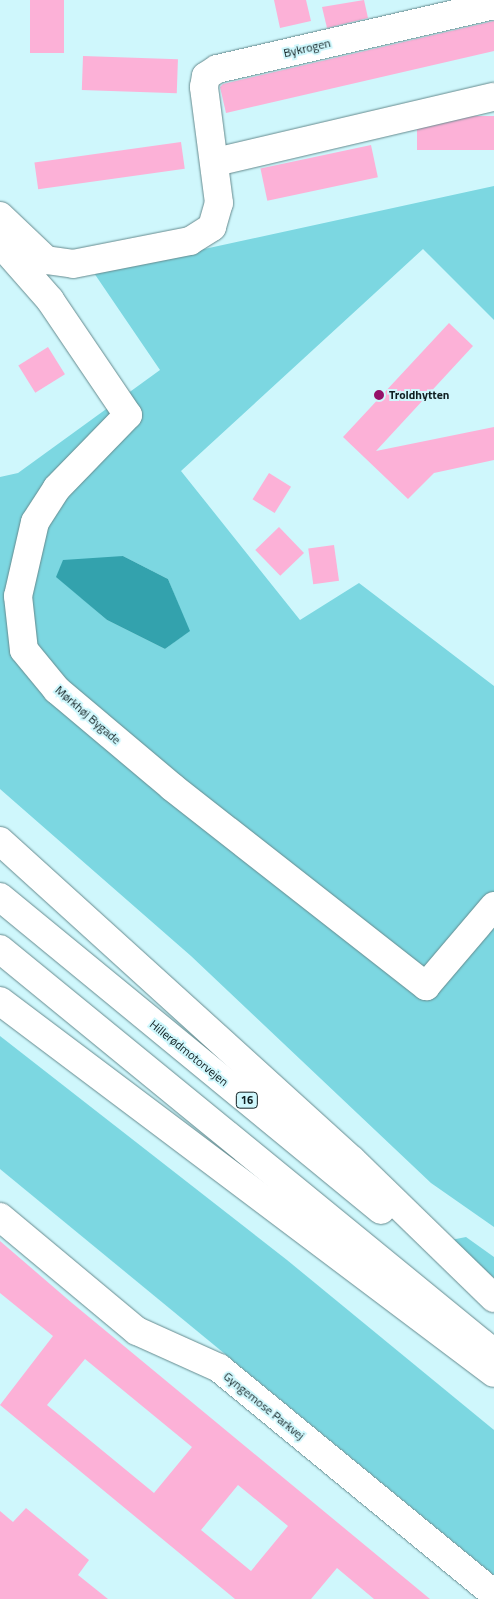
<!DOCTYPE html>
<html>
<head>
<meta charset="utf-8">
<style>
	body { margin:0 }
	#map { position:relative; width:494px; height:1599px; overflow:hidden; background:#cff7fc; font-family:"Titillium Web",sans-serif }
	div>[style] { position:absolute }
	.green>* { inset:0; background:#7cd7e1 }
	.water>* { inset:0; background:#33a2ad }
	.building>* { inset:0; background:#fcb1d7; transform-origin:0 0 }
	.roads { filter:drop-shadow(0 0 1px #658a8e) drop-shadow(0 0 1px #658a8e) }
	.minor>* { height:28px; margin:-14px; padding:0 14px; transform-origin:14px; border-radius:14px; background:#fff }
	.highway>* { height:28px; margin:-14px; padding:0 14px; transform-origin:14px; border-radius:14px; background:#fff }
	.dots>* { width:14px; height:14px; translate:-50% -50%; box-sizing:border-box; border:2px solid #cff7fc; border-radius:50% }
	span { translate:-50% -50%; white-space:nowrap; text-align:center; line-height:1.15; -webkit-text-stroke:4px #cff7fc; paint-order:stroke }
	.shield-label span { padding:1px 4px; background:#cff7fc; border:1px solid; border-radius:4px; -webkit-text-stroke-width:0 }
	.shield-label { font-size:11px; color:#101f21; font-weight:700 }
	.street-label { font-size:12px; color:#101f21 }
	.poi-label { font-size:12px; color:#101f21; font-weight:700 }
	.left { translate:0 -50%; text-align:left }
</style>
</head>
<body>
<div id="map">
	<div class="green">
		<div style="clip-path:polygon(evenodd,494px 186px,494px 320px,423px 249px,181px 471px,300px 620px,359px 583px,494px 686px,494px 1227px,431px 1183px,191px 956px,0 789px,0 477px,18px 473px,160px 370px,94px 273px,494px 186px,123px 556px,168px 579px,189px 631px,165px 649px,107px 620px,57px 577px,123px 556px)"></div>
		<div style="clip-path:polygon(0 1036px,287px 1260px,494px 1430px,494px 1575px,0 1169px)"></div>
		<div style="clip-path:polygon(466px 1237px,494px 1257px,494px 1278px,451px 1240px)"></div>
	</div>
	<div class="water">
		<div style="clip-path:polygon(123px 556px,168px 579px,190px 631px,165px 649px,107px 620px,56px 577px,63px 560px)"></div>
	</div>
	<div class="building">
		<div style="left:30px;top:0;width:34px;height:53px"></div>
		<div style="clip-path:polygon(274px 0,306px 0,311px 21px,280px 28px)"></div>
		<div style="clip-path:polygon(364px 0,368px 18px,327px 28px,322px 7px)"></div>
		<div style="clip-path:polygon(494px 21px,494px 51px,226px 113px,220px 87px,223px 84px)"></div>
		<div style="left:83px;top:56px;width:95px;height:34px;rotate:2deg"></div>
		<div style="left:494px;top:116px;width:34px;height:77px;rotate:90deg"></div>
		<div style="left:181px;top:142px;width:27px;height:148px;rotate:82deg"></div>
		<div style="left:371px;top:145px;width:33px;height:113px;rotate:78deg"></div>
		<div style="clip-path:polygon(449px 323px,473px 346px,376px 451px,494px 427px,494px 460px,434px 473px,408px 499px,343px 437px)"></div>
		<div style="left:48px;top:347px;width:32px;height:35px;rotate:58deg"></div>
		<div style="left:269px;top:473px;width:26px;height:31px;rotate:32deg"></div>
		<div style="left:279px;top:527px;width:36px;height:33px;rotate:46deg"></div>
		<div style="left:334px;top:545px;width:36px;height:26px;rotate:82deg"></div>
		<div style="clip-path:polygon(evenodd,0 1241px,72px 1303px,430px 1599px,374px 1599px,337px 1568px,311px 1599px,235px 1599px,0 1405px,53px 1336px,0 1293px,0 1241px,85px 1359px,192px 1447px,154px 1493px,47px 1405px,85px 1359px,0 1241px,238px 1485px,288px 1526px,251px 1571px,201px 1530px,238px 1485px)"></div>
		<div style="clip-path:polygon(26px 1508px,89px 1560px,78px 1575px,108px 1599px,0 1599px,0 1511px,13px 1522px)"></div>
	</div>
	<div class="roads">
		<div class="minor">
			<div style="left:216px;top:162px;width:285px;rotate:-13.2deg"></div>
			<div style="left:0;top:216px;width:64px;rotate:43.7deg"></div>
			<div style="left:46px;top:260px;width:27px;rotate:8deg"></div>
			<div style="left:73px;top:264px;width:119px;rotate:-11.1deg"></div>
			<div style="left:190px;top:241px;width:26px;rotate:-32deg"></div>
			<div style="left:212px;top:227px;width:25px;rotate:-74deg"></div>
			<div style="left:219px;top:203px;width:117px;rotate:-97.4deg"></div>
			<div style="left:204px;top:87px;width:11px;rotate:-80deg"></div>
			<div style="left:206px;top:76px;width:13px;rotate:-32deg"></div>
			<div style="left:217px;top:69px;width:284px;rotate:-13deg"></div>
			<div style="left:0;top:243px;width:76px;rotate:48.7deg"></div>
			<div style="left:50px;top:300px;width:139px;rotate:55.9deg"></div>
			<div style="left:128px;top:415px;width:102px;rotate:134.2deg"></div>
			<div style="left:57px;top:488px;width:40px;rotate:122.9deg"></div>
			<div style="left:35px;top:522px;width:76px;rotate:102.9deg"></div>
			<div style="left:18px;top:596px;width:54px;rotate:83.7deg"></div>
			<div style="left:24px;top:650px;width:52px;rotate:50.5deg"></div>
			<div style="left:57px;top:690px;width:150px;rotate:40.1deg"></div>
			<div style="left:172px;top:787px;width:323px;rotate:38.1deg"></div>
			<div style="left:426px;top:986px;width:105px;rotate:-49.6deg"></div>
			<div style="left:0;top:1217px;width:178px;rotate:39.8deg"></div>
			<div style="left:137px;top:1331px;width:90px;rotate:24.3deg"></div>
			<div style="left:219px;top:1368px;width:356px;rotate:39.4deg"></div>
		</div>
		<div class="highway">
			<div style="left:0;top:841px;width:475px;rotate:42.2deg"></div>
			<div style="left:352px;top:1160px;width:198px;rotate:44.2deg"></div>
			<div style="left:0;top:897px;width:493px;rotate:39.4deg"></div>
			<div style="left:0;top:949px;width:638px;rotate:39.28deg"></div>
			<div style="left:0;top:1001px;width:618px;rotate:36.98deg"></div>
		</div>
	</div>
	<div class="dots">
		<div style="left:379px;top:395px;background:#951068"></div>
	</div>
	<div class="shield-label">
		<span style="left:247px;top:1100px">16</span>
	</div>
	<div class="street-label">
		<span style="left:307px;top:48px;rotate:-13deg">Bykrogen</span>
		<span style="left:88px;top:715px;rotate:41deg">Mørkhøj Bygade</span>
		<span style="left:189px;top:1053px;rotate:39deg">Hillerødmotorvejen</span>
		<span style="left:264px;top:1406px;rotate:39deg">Gyngemose Parkvej</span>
	</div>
	<div class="poi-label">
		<span class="left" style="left:389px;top:395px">Troldhytten</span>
	</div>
</div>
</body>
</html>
